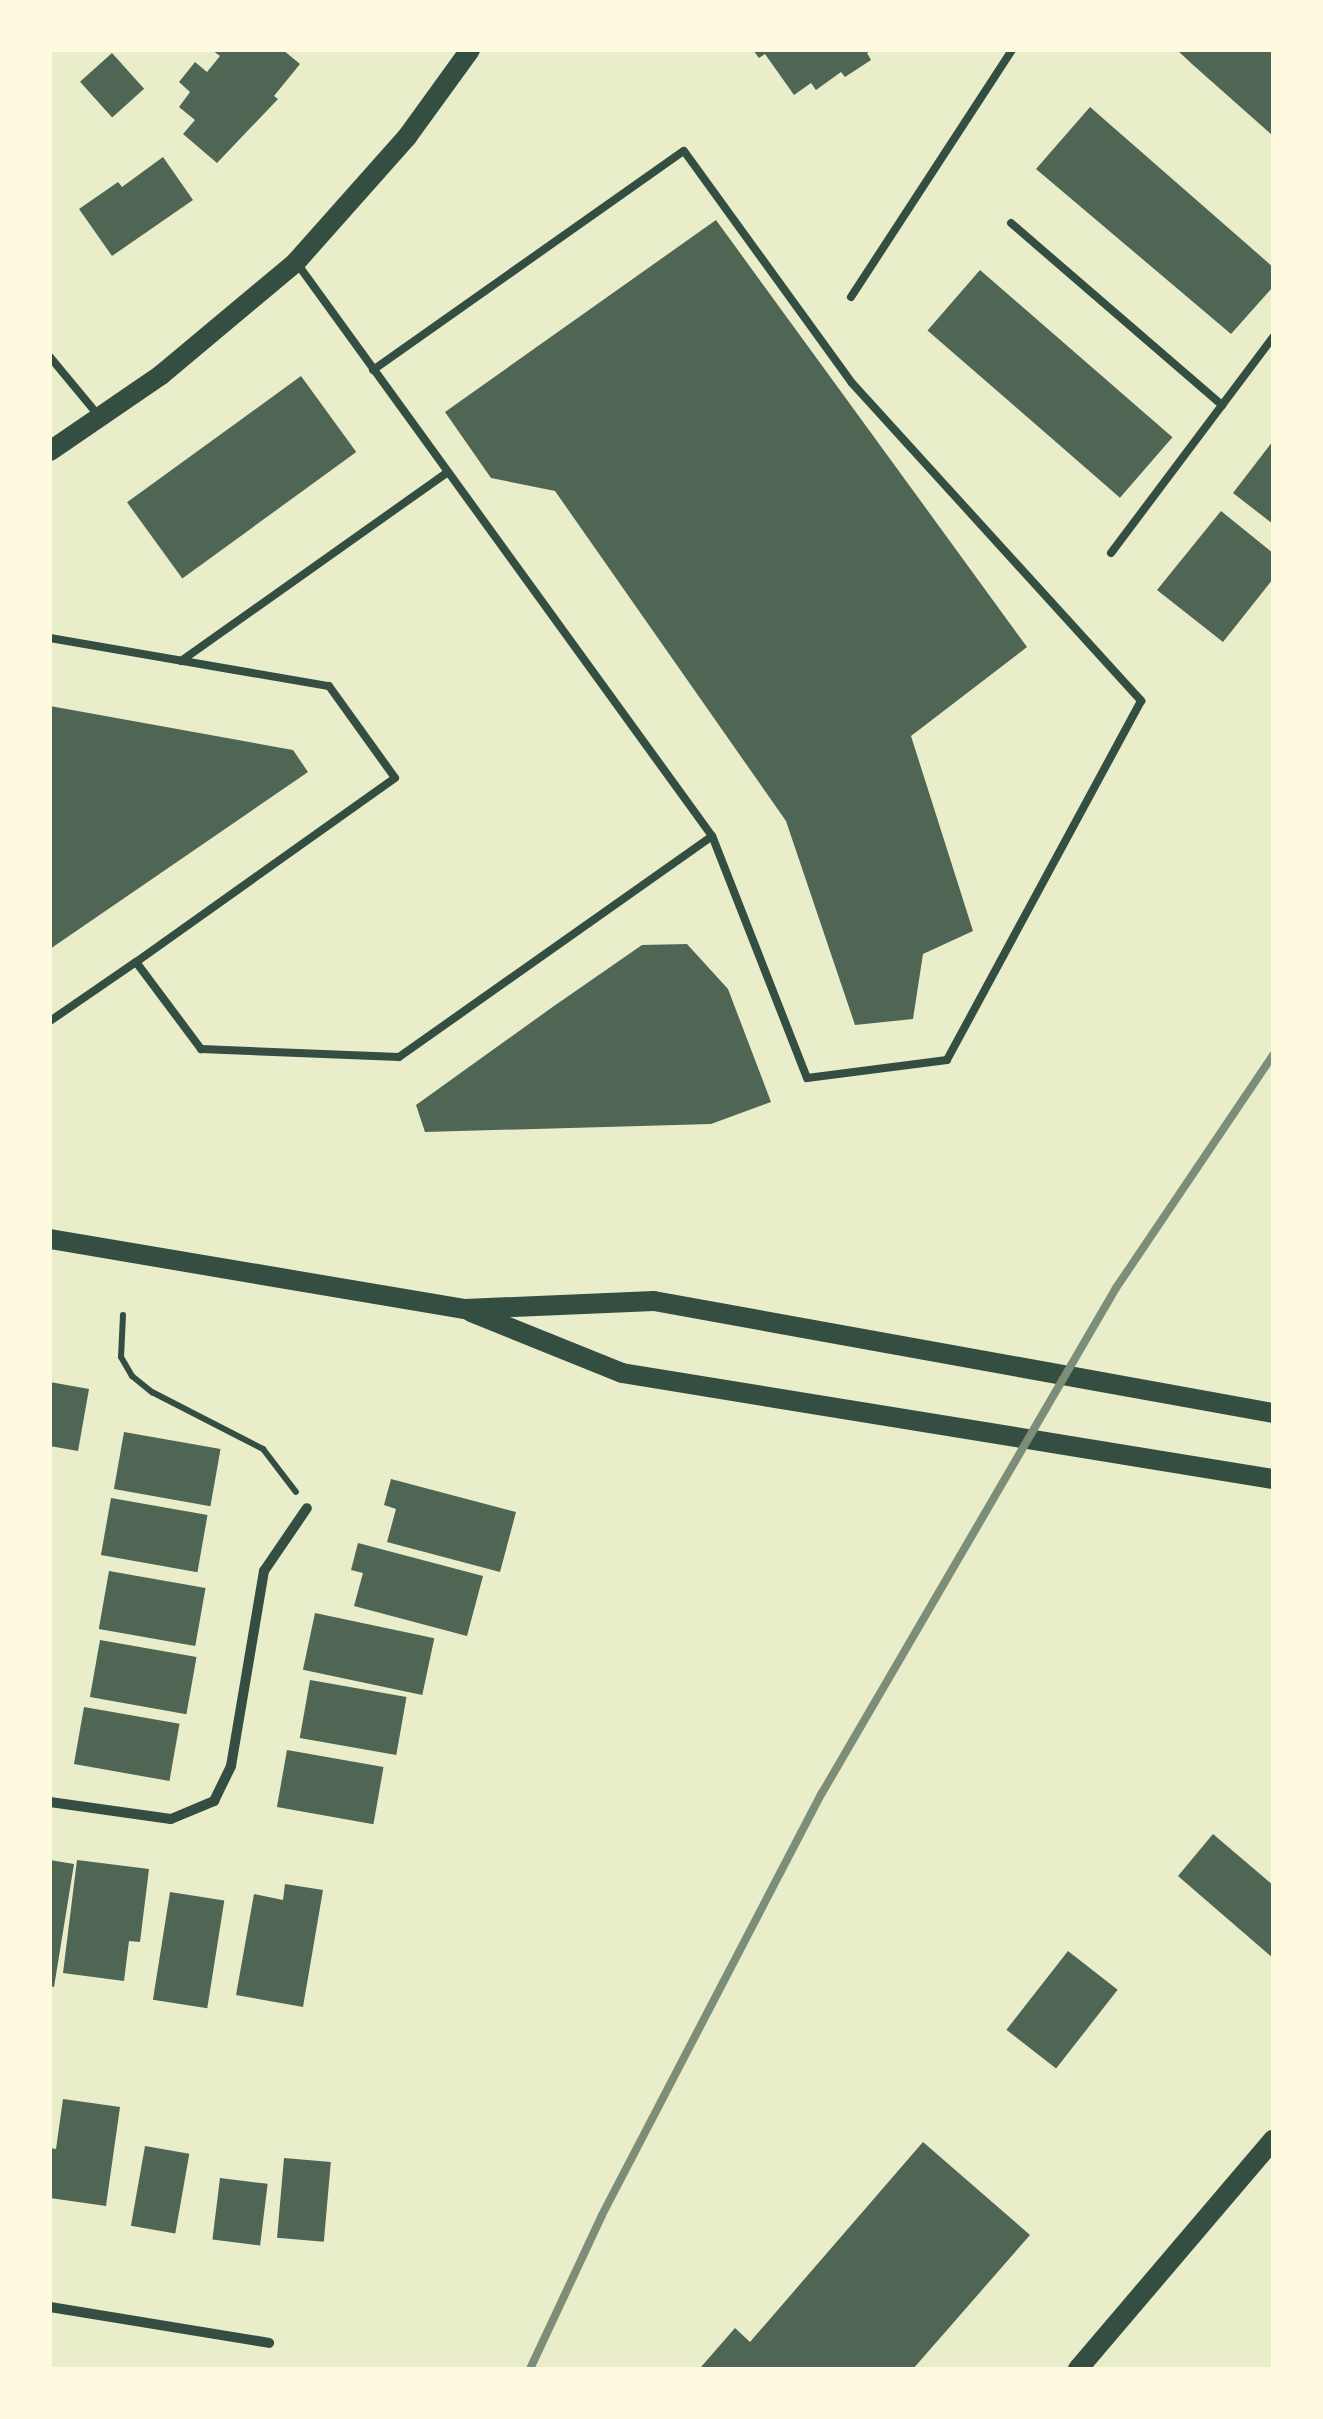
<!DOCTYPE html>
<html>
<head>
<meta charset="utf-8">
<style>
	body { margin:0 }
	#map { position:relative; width:1323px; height:2419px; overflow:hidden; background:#e9edc9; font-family:"Fira Sans Condensed",sans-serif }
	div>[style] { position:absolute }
	.building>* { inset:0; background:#4f6655; transform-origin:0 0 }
	.path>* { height:6px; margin:-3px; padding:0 3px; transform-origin:3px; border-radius:3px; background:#344e41 }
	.service>* { height:8px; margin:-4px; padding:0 4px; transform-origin:4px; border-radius:4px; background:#344e41 }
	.minor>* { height:10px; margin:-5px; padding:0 5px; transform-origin:5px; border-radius:5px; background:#344e41 }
	.secondary>* { height:20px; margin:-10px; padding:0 10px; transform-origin:10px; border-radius:10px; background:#344e41 }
	.rail>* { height:8px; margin:-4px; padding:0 4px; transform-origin:4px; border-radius:4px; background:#7c8e77 }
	span { translate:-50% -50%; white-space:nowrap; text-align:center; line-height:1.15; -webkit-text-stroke:8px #fefae0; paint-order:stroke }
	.frame { position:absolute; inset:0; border:52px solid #fefae0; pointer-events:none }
</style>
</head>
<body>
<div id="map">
	<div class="building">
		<div style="clip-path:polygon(212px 50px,283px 50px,300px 64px,274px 96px,278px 99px,217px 163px,183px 134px,195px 120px,179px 107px,190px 92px,179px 82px,195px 62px,207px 72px,220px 56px)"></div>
		<div style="clip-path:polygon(753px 50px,872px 50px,867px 53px,871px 60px,845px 77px,841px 72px,816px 90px,811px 83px,794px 95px,765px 54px,759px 58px)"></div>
		<div style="clip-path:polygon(1177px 50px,1273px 50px,1273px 136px,1192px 64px)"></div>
		<div style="left:112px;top:53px;width:48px;height:43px;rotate:48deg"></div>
		<div style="clip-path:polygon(1090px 107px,1273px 267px,1273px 287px,1231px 334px,1036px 169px)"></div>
		<div style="clip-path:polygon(163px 157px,193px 200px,112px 256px,79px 209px,118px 182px,122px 187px)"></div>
		<div style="clip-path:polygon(716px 220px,1027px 647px,911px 736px,973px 931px,923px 954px,913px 1019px,855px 1025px,786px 821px,555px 491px,491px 478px,445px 412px)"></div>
		<div style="left:980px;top:270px;width:255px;height:80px;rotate:41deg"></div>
		<div style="left:301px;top:376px;width:94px;height:215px;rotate:54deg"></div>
		<div style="clip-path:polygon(1273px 441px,1273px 524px,1233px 493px)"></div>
		<div style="clip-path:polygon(1221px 511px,1273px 553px,1273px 579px,1223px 642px,1157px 590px)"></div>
		<div style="clip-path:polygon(50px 706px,293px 750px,308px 772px,50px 949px)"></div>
		<div style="clip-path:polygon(687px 944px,728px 989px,771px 1102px,711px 1124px,425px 1132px,416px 1105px,554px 1006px,642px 945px)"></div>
		<div style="clip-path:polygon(50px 1382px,89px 1389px,78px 1451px,50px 1446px)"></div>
		<div style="left:124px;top:1432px;width:98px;height:58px;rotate:10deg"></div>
		<div style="clip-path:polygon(391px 1479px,516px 1512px,500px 1572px,387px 1542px,396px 1509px,384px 1505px)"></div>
		<div style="left:111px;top:1498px;width:98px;height:58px;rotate:10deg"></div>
		<div style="clip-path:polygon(358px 1543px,483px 1576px,467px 1636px,354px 1606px,363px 1573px,351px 1570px)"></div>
		<div style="left:109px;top:1571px;width:98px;height:59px;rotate:10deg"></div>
		<div style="left:315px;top:1613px;width:122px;height:58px;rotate:12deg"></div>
		<div style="left:100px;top:1640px;width:98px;height:58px;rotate:10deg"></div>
		<div style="left:310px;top:1680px;width:98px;height:59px;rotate:10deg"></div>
		<div style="left:84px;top:1707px;width:97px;height:58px;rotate:10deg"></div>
		<div style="left:287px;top:1750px;width:98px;height:58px;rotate:10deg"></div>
		<div style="clip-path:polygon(1213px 1834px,1273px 1885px,1273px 1958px,1178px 1876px)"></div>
		<div style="clip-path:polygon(50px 1860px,74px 1864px,54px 1987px,50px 1986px)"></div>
		<div style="clip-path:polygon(77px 1860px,149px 1869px,140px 1942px,129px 1941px,124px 1981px,63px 1973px)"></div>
		<div style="clip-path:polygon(285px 1884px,323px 1890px,303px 2007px,236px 1995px,254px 1894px,283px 1900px)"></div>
		<div style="left:170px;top:1892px;width:55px;height:109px;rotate:9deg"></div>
		<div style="left:1068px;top:1951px;width:63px;height:100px;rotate:38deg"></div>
		<div style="clip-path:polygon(63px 2099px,120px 2107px,106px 2206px,50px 2198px,50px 2148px,56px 2149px)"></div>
		<div style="clip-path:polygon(923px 2142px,1030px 2235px,913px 2369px,701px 2367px,735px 2328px,750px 2342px)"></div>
		<div style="left:145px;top:2146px;width:45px;height:81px;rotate:10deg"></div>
		<div style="left:284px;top:2158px;width:47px;height:80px;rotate:5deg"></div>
		<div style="left:220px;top:2178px;width:48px;height:62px;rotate:7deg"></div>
	</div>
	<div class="path">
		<div style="left:123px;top:1315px;width:42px;rotate:92.7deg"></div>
		<div style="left:121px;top:1357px;width:22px;rotate:60deg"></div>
		<div style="left:132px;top:1376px;width:26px;rotate:39deg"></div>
		<div style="left:152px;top:1392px;width:125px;rotate:27.2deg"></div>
		<div style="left:263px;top:1449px;width:54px;rotate:52.5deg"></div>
	</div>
	<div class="service">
		<div style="left:1011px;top:223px;width:279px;rotate:40.8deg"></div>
		<div style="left:851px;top:297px;width:295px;rotate:-56.9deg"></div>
		<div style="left:50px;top:357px;width:75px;rotate:50.4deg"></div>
		<div style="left:373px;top:370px;width:380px;rotate:-35.2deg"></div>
		<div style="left:684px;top:151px;width:286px;rotate:54.1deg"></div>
		<div style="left:852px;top:383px;width:430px;rotate:47.7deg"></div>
		<div style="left:1141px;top:701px;width:408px;rotate:118.4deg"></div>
		<div style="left:947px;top:1060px;width:141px;rotate:172.7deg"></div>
		<div style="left:807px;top:1078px;width:260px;rotate:-111.4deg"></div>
		<div style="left:1111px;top:553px;width:270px;rotate:-53.1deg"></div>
		<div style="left:50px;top:638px;width:283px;rotate:9.8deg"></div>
		<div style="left:329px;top:686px;width:113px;rotate:54.3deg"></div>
		<div style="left:395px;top:778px;width:318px;rotate:144.6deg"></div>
		<div style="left:181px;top:661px;width:326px;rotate:-35.3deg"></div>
		<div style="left:50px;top:1021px;width:104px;rotate:-34.5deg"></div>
		<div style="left:136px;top:962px;width:109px;rotate:53.2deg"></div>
		<div style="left:201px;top:1049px;width:198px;rotate:2.3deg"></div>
		<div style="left:399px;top:1057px;width:383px;rotate:-35.2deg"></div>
		<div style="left:712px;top:836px;width:709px;rotate:-125.93deg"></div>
	</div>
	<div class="minor">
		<div style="left:50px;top:1802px;width:122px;rotate:8deg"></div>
		<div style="left:171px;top:1819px;width:47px;rotate:-22.7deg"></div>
		<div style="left:214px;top:1801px;width:39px;rotate:-64deg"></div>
		<div style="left:231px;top:1766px;width:198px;rotate:-80.4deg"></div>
		<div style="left:264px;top:1571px;width:76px;rotate:-55.7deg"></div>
		<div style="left:50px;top:2307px;width:222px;rotate:9.3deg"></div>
	</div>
	<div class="secondary">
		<div style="left:50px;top:451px;width:135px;rotate:-34.4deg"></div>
		<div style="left:161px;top:375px;width:176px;rotate:-39.9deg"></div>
		<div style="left:296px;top:262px;width:167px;rotate:-48.4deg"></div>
		<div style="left:407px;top:137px;width:107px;rotate:-54.1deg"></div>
		<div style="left:50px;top:1239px;width:421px;rotate:9.6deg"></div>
		<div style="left:465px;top:1309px;width:189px;rotate:-2.4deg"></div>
		<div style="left:654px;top:1301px;width:629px;rotate:10.26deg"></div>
		<div style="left:471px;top:1312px;width:163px;rotate:22deg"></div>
		<div style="left:622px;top:1373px;width:660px;rotate:9.25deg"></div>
		<div style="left:1078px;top:2369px;width:301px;rotate:-49.6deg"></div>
	</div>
	<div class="rail">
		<div style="left:530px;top:2369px;width:170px;rotate:-64.9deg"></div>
		<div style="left:602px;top:2215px;width:476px;rotate:-62.5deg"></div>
		<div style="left:822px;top:1793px;width:584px;rotate:-59.79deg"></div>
		<div style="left:1116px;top:1288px;width:281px;rotate:-56deg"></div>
	</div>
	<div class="frame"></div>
</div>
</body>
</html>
